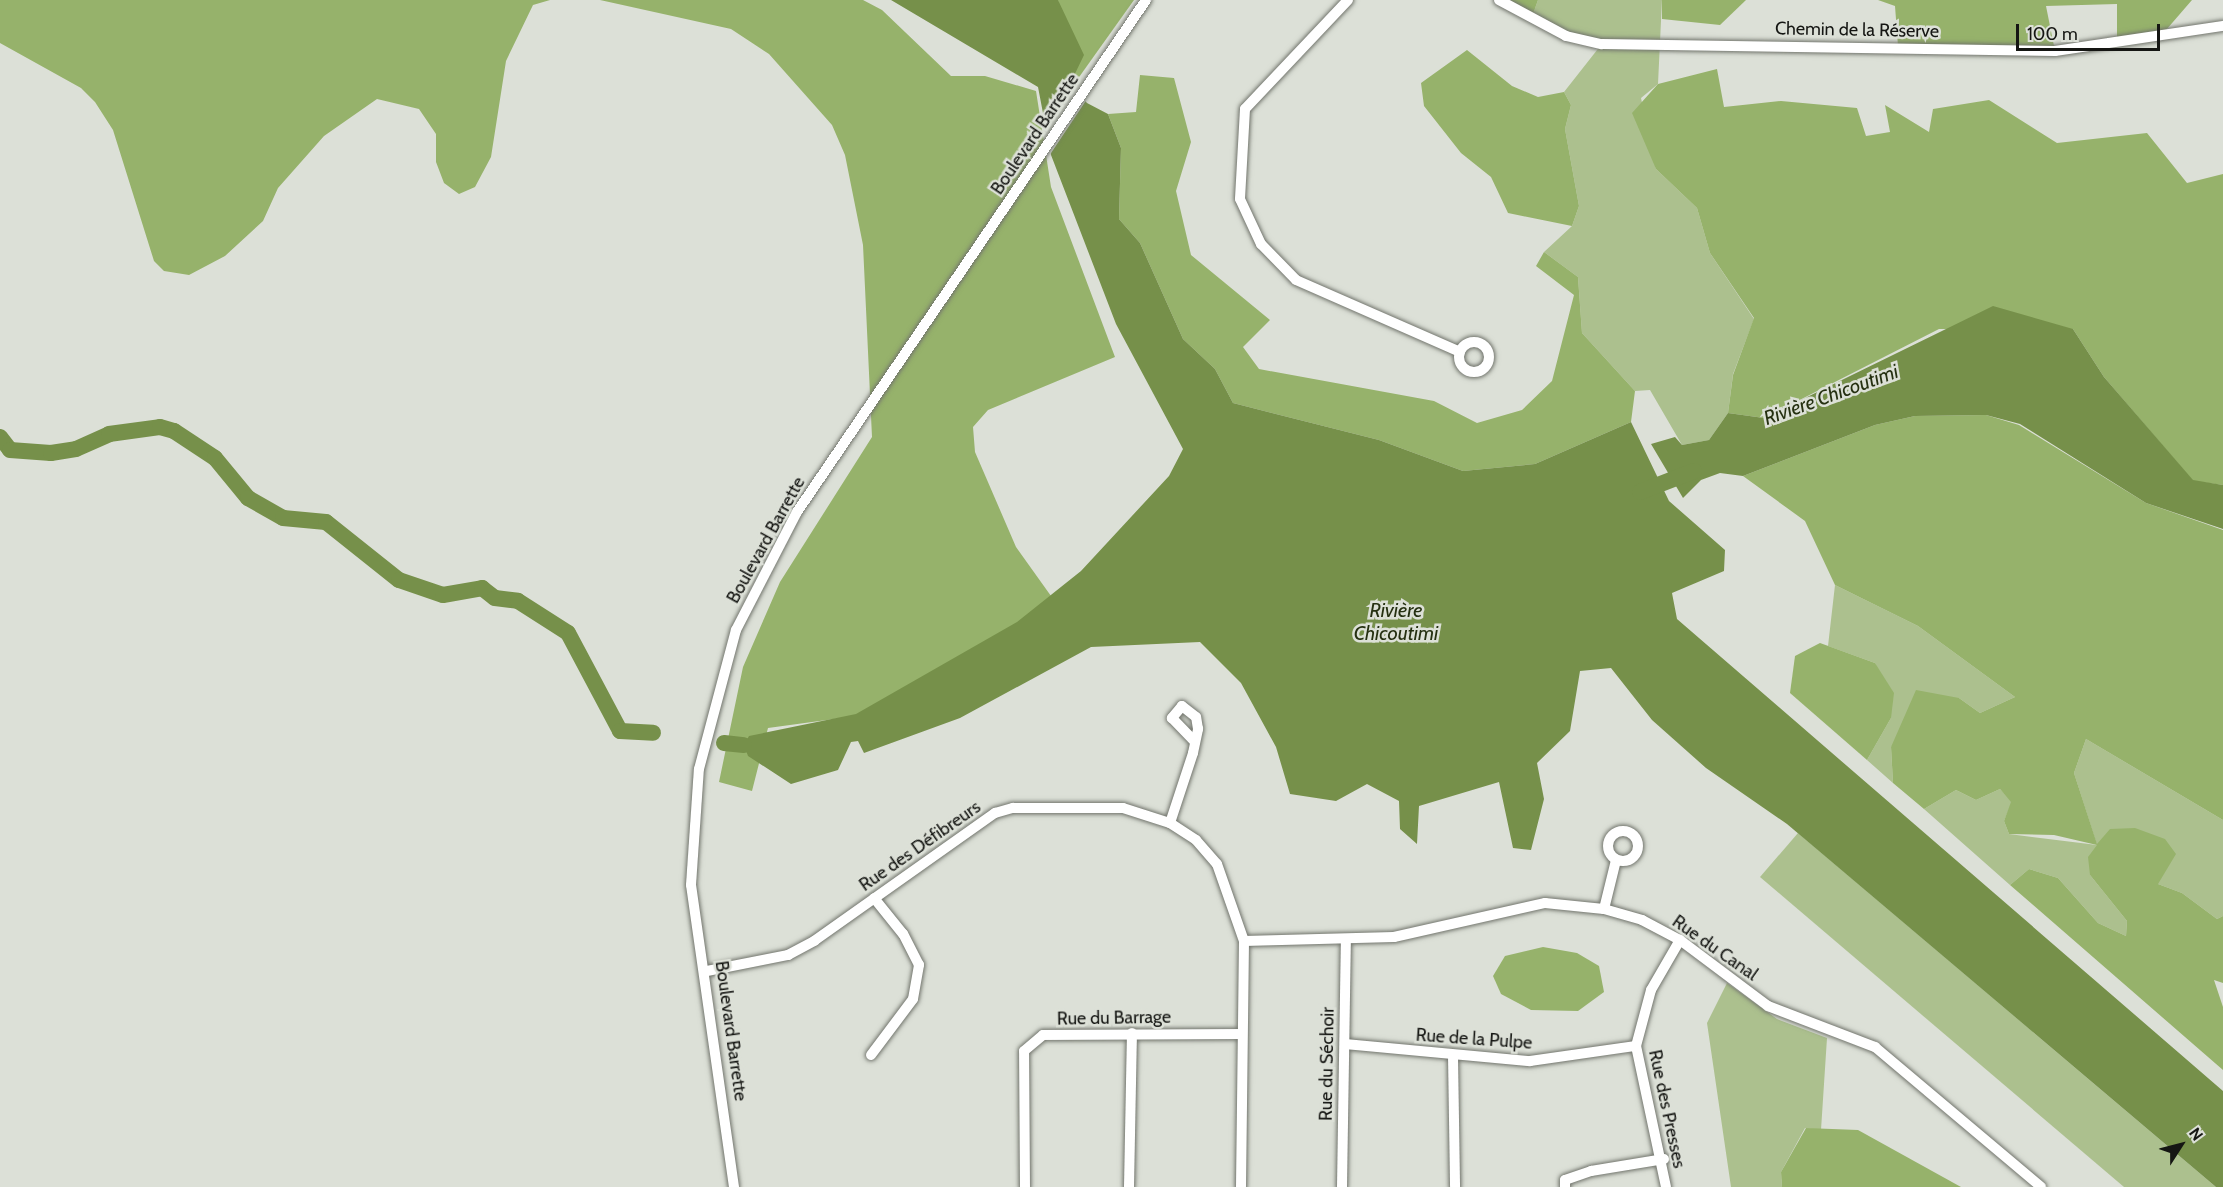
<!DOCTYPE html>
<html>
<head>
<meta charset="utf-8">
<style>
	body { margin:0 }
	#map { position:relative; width:2223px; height:1187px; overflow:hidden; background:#dce0d7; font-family:Cabin,sans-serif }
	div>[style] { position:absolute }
	.green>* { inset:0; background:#acc08e }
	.forest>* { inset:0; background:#96b26b }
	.water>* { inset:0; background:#76904a }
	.pier>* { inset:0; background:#dce0d7 }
	.river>* { height:16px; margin:-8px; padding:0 8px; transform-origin:8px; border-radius:8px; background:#76904a }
	.roads { filter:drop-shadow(0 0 2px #72756d) drop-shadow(0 0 2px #72756d) }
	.minor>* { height:10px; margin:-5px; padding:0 5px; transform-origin:5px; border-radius:5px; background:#fff }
	.minor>.ring { margin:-5px; padding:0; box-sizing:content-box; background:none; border:10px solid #fff; border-radius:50% }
	span { translate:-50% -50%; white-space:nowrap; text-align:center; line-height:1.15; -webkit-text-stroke:5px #dce0d7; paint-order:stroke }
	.street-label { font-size:18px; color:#151613 }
	.water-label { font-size:20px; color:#253011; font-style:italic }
	.north { position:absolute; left:2151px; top:1115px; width:60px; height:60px; -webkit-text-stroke:4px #dce0d7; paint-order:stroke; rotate:54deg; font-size:16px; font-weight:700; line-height:24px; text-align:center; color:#151613 }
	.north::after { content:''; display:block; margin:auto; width:21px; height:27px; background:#151613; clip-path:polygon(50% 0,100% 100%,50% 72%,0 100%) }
	.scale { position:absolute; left:2016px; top:24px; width:144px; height:27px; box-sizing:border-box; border:3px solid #151613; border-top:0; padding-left:8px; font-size:18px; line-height:21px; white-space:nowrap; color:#151613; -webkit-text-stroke:4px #dce0d7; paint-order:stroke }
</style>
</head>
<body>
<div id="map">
	<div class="green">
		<div style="clip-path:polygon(1538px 0,1662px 0,1658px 84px,1641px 98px,1656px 169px,1697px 208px,1710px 253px,1754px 319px,1733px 374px,1728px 413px,1709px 440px,1682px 445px,1650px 390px,1635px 391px,1582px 333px,1578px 277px,1544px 252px,1572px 226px,1579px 206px,1565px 129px,1571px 105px,1564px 92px,1601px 45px,1531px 20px)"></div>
		<div style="clip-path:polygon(1835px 585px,1918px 626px,2015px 697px,1980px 713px,1959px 698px,1891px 747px,1893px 783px,1867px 760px,1891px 718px,1875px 663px,1828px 646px)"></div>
		<div style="clip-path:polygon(2086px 739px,2223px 820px,2223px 916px,2217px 919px,2182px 893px,2158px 884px,2090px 875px,2127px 921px,2126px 936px,2098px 923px,2058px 878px,2029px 869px,2010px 885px,1924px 809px,1956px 790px,1976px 800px,2000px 789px,2012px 802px,2004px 821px,2009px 834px,2097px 845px,2074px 773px)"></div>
		<div style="clip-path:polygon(1798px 833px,2216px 1187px,2124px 1187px,1760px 877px)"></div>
		<div style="clip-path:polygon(1727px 983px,1777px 1019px,1827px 1038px,1821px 1130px,1805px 1128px,1781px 1172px,1782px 1187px,1731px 1187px,1707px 1023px)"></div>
	</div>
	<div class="forest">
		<div style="clip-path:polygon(0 0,550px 0,533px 5px,506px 61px,491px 157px,475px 187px,459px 194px,444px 183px,436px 162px,436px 134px,419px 109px,377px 99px,324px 136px,278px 188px,263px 221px,225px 256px,189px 275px,164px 271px,154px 261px,113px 130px,95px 102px,81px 88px,0 43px)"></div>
		<div style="clip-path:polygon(600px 0,863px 0,882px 10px,951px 76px,985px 76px,1036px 91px,1051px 187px,1115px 357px,988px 410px,973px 427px,975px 452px,1016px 547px,1051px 596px,1012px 627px,856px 716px,768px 728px,752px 791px,719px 782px,743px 667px,780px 582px,872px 437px,863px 245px,845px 155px,832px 125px,769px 54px,731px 29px)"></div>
		<div style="clip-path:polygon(1058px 0,1134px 0,1072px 87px,1069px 84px)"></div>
		<div style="clip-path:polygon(1499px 0,1538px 0,1531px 20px)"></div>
		<div style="clip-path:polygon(1662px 0,1746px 0,1720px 25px,1662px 19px)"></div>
		<div style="clip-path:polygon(1878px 0,2192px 0,2160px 37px,2117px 43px,2117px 4px,2046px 6px,2055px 51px,1898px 46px,1895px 6px)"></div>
		<div style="clip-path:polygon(1467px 50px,1512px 86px,1538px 97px,1564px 92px,1571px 105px,1565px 129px,1579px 206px,1572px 226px,1508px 213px,1491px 177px,1461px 153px,1424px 106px,1421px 83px)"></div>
		<div style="clip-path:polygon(1717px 69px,1724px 107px,1781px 101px,1857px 108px,1866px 136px,1890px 132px,1885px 105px,1929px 132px,1933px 109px,1989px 100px,2057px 143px,2147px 133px,2187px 183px,2223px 174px,2223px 485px,2193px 481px,2104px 377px,2073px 329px,1939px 329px,1764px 418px,1728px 413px,1733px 375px,1754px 318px,1710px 253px,1697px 208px,1656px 169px,1632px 113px,1658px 84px)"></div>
		<div style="clip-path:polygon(1140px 75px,1174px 78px,1191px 142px,1176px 191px,1191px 255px,1270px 320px,1243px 347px,1259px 369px,1434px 401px,1477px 423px,1522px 410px,1552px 381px,1574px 295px,1536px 266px,1544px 252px,1578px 277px,1582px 333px,1635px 391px,1631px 422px,1535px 464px,1463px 471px,1379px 440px,1233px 403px,1215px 369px,1183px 339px,1140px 243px,1119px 219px,1121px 148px,1108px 114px,1136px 112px)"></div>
		<div style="clip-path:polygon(1986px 415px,2019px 425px,2146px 503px,2223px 530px,2223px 820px,2086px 739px,2074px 773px,2097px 844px,2110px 829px,2135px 828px,2165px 839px,2176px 854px,2158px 884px,2182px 893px,2217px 919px,2223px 916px,2223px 983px,2214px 980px,2223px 1007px,2223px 1070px,2010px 885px,2029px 869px,2058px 878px,2098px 923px,2126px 936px,2127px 921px,2090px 875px,2088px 857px,2097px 845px,2054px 835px,2009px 834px,2004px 821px,2011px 802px,2000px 789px,1976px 800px,1956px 790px,1924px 809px,1893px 783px,1891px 747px,1916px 690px,1959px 698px,1980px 713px,2015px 697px,1918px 626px,1835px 585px,1805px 521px,1743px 476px,1875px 425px,1915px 416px)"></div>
		<div style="clip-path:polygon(1820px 643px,1875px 663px,1894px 693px,1891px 718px,1867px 760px,1790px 693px,1795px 656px)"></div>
		<div style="clip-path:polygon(1543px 947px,1577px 953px,1599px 966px,1604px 992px,1578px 1011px,1531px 1010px,1501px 994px,1493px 976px,1505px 956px)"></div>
		<div style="clip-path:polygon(1806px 1128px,1858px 1130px,1961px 1187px,1782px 1187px,1781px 1172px)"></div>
	</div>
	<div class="water">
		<div style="clip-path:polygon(891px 0,1058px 0,1084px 55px,1070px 84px,1087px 103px,1108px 114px,1121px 148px,1119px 219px,1140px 243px,1183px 339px,1215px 369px,1233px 403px,1379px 440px,1463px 471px,1535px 464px,1631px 422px,1669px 501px,1725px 550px,1724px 571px,1672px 593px,1677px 619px,2223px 1091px,2223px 1187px,2216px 1187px,1787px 824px,1706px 768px,1652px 720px,1611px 668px,1580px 671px,1570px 731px,1537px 763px,1544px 799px,1531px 850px,1513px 848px,1499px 782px,1419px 806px,1417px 844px,1400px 829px,1399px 801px,1367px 784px,1336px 801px,1290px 794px,1276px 747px,1241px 683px,1200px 642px,1091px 647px,960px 718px,864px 753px,858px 741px,851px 742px,838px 770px,791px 784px,748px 756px,744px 745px,749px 736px,856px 714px,1017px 622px,1081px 571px,1169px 476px,1183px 449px,1116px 324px,1051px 155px,1038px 87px)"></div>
		<div style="clip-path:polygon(1993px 306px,2073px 329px,2104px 377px,2193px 480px,2223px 485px,2223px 529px,2146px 503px,2020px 424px,1986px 415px,1915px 416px,1875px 425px,1743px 476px,1720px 473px,1701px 480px,1683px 498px,1651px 444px,1675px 437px,1682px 445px,1709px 440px,1728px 413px,1764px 418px)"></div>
	</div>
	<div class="pier">
		<div style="clip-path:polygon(1074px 84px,1087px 99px,1049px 156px,1043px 130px)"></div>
	</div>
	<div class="river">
		<div style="left:0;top:437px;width:16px;rotate:52deg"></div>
		<div style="left:10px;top:450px;width:41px;rotate:4.2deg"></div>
		<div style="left:51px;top:453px;width:25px;rotate:-9deg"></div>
		<div style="left:76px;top:449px;width:36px;rotate:-24deg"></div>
		<div style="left:109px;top:434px;width:51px;rotate:-7.8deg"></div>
		<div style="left:160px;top:427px;width:15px;rotate:16deg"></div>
		<div style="left:174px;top:431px;width:49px;rotate:33.4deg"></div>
		<div style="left:215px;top:458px;width:52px;rotate:50.5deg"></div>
		<div style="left:248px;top:498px;width:40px;rotate:29.7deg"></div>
		<div style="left:283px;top:518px;width:43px;rotate:5.3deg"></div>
		<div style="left:326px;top:522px;width:93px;rotate:38.5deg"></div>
		<div style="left:399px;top:580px;width:46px;rotate:18.8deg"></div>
		<div style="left:443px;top:595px;width:40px;rotate:-10deg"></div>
		<div style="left:482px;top:588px;width:16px;rotate:38deg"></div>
		<div style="left:495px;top:598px;width:23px;rotate:7deg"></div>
		<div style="left:518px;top:601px;width:59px;rotate:32.6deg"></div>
		<div style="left:568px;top:633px;width:111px;rotate:62deg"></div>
		<div style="left:620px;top:731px;width:33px;rotate:3deg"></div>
		<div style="left:1640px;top:492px;width:58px;rotate:-21.3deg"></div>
		<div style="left:724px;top:743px;width:20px;rotate:6deg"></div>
	</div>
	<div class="roads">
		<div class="minor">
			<div style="left:1348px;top:0;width:150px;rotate:133.4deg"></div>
			<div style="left:1245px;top:109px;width:90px;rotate:93.2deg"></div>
			<div style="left:1240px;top:199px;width:50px;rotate:65deg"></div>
			<div style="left:1261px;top:244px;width:50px;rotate:45.8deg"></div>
			<div style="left:1296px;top:280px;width:179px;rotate:23.7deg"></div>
			<div style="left:1499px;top:0;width:76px;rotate:28.2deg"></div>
			<div style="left:1566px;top:36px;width:37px;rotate:13deg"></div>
			<div style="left:1602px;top:44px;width:453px;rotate:0.9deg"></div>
			<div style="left:2055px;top:51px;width:170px;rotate:-8.5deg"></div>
			<div class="ring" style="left:1459px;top:342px;width:20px;height:20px"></div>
			<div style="left:1170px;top:823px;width:74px;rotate:-71.8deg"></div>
			<div style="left:1193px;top:753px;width:25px;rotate:-78deg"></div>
			<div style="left:1198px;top:729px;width:12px;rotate:-99deg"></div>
			<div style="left:1196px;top:717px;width:18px;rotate:-142deg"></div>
			<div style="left:1182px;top:706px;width:16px;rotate:130deg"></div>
			<div style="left:1172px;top:718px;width:33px;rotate:46deg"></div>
			<div class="ring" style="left:1608px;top:831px;width:20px;height:20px"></div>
			<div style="left:1604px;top:909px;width:50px;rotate:-76.2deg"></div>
			<div style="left:1244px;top:941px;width:150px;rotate:-1.5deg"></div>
			<div style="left:1394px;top:937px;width:155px;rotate:-12.7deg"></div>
			<div style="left:1545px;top:903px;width:59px;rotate:5.8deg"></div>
			<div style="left:1604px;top:909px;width:40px;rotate:16deg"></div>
			<div style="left:1642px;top:920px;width:43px;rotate:27.8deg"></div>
			<div style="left:1680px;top:940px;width:110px;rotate:36.9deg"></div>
			<div style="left:1768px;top:1006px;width:115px;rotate:21deg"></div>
			<div style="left:1875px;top:1047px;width:217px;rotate:40.1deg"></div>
			<div style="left:707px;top:971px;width:83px;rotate:-11.2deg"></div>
			<div style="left:788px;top:955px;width:30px;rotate:-28deg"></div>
			<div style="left:814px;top:941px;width:222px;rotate:-35.3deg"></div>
			<div style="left:995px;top:813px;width:19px;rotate:-16deg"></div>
			<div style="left:1013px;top:808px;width:110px"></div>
			<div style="left:1123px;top:808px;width:49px;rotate:17.7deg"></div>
			<div style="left:1170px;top:823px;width:31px;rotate:33deg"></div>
			<div style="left:1196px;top:840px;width:32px;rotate:49deg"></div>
			<div style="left:1217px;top:864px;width:82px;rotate:70.7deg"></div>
			<div style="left:1244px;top:941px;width:246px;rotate:90.7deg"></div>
			<div style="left:1345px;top:1044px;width:186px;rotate:5.3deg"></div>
			<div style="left:1530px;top:1061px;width:107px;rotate:-8.1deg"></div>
			<div style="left:871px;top:1055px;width:70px;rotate:-53.1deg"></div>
			<div style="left:913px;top:999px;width:35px;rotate:-80deg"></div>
			<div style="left:919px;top:965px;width:35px;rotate:-117deg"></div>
			<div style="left:903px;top:934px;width:46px;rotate:-128.9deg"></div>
			<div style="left:1453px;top:1056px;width:131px;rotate:89.1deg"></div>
			<div style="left:734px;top:1187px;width:305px;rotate:-98.1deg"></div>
			<div style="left:691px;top:885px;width:116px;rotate:-86.1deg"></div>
			<div style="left:699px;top:769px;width:144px;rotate:-75.1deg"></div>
			<div style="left:736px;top:630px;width:133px;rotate:-62.7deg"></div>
			<div style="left:797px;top:512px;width:620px;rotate:-55.72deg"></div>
			<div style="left:1025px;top:1187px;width:136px;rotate:-90.4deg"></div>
			<div style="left:1024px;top:1051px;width:25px;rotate:-40deg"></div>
			<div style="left:1043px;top:1035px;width:196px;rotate:-0.3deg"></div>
			<div style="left:1129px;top:1187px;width:154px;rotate:-88.9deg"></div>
			<div style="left:1342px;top:1187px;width:245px;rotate:-89.1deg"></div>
			<div style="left:1565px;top:1187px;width:7px;rotate:-90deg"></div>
			<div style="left:1565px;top:1180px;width:28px;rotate:-19deg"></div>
			<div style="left:1591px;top:1171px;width:74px;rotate:-9.3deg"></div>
			<div style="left:1666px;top:1187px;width:144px;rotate:-102deg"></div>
			<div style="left:1636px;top:1046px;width:58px;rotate:-75deg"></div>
			<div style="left:1651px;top:990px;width:58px;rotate:-59.9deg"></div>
		</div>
	</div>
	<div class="street-label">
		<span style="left:1857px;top:30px;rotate:1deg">Chemin de la Réserve</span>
		<span style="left:1035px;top:134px;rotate:-56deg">Boulevard Barrette</span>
		<span style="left:766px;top:540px;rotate:-61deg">Boulevard Barrette</span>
		<span style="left:920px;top:846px;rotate:-35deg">Rue des Défibreurs</span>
		<span style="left:1715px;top:948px;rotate:35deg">Rue du Canal</span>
		<span style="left:1114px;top:1018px;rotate:-1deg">Rue du Barrage</span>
		<span style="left:731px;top:1031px;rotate:82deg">Boulevard Barrette</span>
		<span style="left:1474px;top:1039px;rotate:4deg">Rue de la Pulpe</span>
		<span style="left:1327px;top:1064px;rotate:-89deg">Rue du Séchoir</span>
		<span style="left:1667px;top:1109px;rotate:78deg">Rue des Presses</span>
	</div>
	<div class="water-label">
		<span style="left:1831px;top:395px;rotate:-20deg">Rivière Chicoutimi</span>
		<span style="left:1396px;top:622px">Rivière<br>Chicoutimi</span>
	</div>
	<div class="north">N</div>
	<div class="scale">100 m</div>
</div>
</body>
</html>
